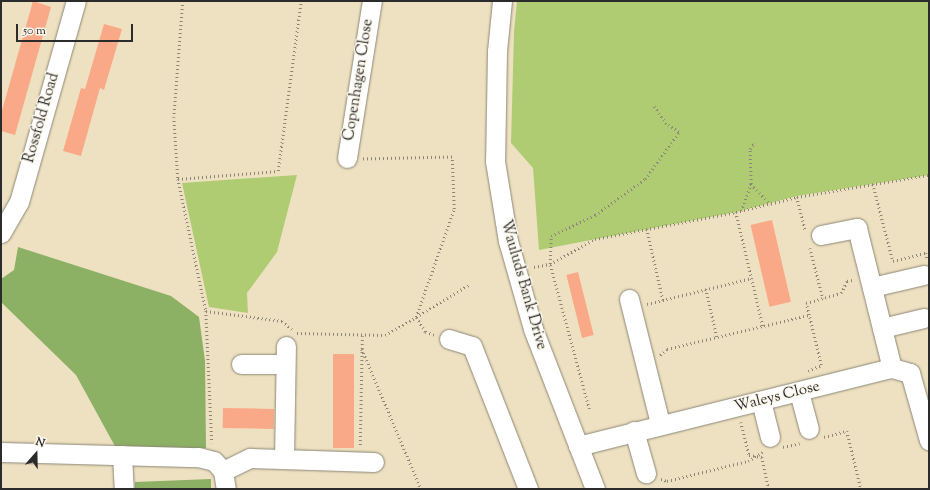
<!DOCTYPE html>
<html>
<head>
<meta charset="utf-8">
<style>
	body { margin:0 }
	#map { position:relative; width:930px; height:490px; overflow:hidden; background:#eee1c1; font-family:"Sorts Mill Goudy",serif }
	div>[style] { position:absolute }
	.green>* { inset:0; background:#b0cc72 }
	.forest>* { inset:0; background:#8cb064 }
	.building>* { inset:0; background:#faa988; transform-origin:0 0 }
	.path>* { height:2.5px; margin-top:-1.25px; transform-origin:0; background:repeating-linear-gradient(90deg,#8c8676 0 1px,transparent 0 4px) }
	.roads { filter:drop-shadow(0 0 1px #8c8676) drop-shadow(0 0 1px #8c8676) }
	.minor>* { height:19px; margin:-9.5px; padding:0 9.5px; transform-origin:9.5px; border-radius:9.5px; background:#fff }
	span { translate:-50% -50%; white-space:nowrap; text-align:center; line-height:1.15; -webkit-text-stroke:3px #fbf7ec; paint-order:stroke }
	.street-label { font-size:15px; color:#2b2b2b }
	.frame { position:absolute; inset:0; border:2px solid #2b2b2b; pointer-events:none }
	.north { position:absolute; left:16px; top:434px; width:40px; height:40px; -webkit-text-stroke:3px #fbf7ec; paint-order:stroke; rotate:20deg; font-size:11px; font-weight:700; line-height:16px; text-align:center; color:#2b2b2b }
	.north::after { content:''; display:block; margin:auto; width:14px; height:18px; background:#2b2b2b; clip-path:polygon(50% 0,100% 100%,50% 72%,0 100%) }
	.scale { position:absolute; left:16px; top:24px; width:117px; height:18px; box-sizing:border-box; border:2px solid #2b2b2b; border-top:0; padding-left:5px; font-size:12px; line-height:14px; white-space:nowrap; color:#2b2b2b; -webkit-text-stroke:3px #fbf7ec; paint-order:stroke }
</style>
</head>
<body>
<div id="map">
	<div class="green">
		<div style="clip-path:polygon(517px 1px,929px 1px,929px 175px,797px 196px,736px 212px,539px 250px,533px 168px,511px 143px,514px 32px)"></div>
		<div style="clip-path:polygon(297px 175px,277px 252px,247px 293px,248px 313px,209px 307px,182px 183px)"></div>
	</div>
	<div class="forest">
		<div style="clip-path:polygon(18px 247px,171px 296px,199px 317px,205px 361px,206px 448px,117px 450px,76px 375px,1px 302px,1px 279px,14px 270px)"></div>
		<div style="clip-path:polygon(211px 479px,211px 489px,135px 489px,135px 482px)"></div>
	</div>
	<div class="building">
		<div style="clip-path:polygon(33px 1px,51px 7px,15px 135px,1px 131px,1px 114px)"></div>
		<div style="clip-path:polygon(104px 24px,122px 29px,104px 90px,100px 88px,81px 156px,63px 151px,81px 88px,85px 89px)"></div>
		<div style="left:772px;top:220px;width:84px;height:22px;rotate:77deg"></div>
		<div style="left:578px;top:272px;width:65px;height:12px;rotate:76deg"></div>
		<div style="left:333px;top:354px;width:21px;height:94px"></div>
		<div style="left:223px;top:408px;width:51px;height:20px;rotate:1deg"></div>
	</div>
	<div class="path">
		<div style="left:183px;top:1px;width:116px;rotate:94.4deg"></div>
		<div style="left:174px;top:117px;width:62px;rotate:86.3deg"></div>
		<div style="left:178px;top:179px;width:135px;rotate:78deg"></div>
		<div style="left:206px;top:311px;width:132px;rotate:87.4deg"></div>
		<div style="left:178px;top:179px;width:100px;rotate:-4.6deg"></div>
		<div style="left:278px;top:171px;width:172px;rotate:-82.3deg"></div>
		<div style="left:751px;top:184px;width:28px;rotate:46deg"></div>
		<div style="left:873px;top:184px;width:80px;rotate:75.4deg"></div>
		<div style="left:893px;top:261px;width:34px;rotate:-14deg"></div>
		<div style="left:926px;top:253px;width:6px;rotate:81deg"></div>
		<div style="left:797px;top:197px;width:34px;rotate:76deg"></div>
		<div style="left:741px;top:211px;width:29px;rotate:-70deg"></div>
		<div style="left:751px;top:184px;width:35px;rotate:-92deg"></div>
		<div style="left:750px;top:149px;width:5px;rotate:-53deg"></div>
		<div style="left:753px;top:145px;width:4px;rotate:-146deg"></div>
		<div style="left:736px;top:212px;width:117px;rotate:76.7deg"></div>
		<div style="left:647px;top:229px;width:73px;rotate:77.3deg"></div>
		<div style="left:810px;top:248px;width:52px;rotate:75.4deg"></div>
		<div style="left:534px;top:267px;width:16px;rotate:-11deg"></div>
		<div style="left:550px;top:264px;width:28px;rotate:-88deg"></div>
		<div style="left:551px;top:236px;width:49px;rotate:-25.5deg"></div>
		<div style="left:595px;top:215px;width:62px;rotate:-35.8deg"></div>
		<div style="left:645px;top:179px;width:58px;rotate:-54.1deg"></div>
		<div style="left:679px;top:132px;width:15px;rotate:-148deg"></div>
		<div style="left:666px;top:124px;width:22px;rotate:-124deg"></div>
		<div style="left:706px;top:289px;width:49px;rotate:77.1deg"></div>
		<div style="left:647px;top:304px;width:108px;rotate:-13.9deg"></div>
		<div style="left:206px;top:311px;width:77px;rotate:7.5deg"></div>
		<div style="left:282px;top:321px;width:13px;rotate:39deg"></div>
		<div style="left:297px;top:333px;width:88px;rotate:1.3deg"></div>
		<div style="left:385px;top:335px;width:36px;rotate:-30deg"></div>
		<div style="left:416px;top:317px;width:114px;rotate:-70.6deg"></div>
		<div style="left:454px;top:209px;width:52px;rotate:-92.2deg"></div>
		<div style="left:452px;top:157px;width:89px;rotate:178.7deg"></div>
		<div style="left:434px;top:335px;width:9px;rotate:-162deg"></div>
		<div style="left:425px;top:332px;width:17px;rotate:-121deg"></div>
		<div style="left:416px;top:317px;width:63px;rotate:-31.4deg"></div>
		<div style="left:362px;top:349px;width:152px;rotate:67.1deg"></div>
		<div style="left:660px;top:355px;width:9px;rotate:-41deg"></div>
		<div style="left:667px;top:349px;width:146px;rotate:-13.5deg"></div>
		<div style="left:809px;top:315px;width:12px;rotate:-104deg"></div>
		<div style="left:806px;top:303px;width:36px;rotate:-16deg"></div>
		<div style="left:841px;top:293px;width:13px;rotate:-63deg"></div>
		<div style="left:847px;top:281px;width:5px;rotate:-11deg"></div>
		<div style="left:808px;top:371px;width:14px;rotate:-25deg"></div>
		<div style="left:821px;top:365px;width:51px;rotate:-103.5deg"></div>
		<div style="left:589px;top:409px;width:150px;rotate:-105.1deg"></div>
		<div style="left:550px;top:264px;width:51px;rotate:-29.1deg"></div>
		<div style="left:595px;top:239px;width:144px;rotate:-10.8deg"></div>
		<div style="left:736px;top:212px;width:63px;rotate:-13.8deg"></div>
		<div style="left:797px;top:197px;width:134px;rotate:-9.5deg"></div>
		<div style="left:741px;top:422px;width:34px;rotate:76deg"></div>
		<div style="left:749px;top:455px;width:13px;rotate:9deg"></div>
		<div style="left:762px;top:457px;width:33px;rotate:78deg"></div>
		<div style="left:824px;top:437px;width:24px;rotate:-15deg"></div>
		<div style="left:847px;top:431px;width:60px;rotate:76.4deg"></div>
		<div style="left:360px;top:445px;width:109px;rotate:-88.9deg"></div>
		<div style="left:783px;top:447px;width:17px;rotate:-13deg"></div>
		<div style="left:661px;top:479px;width:6px;rotate:18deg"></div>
		<div style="left:667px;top:481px;width:83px;rotate:-13.9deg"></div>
		<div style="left:748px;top:461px;width:17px;rotate:-31deg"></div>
	</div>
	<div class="roads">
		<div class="minor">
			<div style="left:502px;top:1px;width:50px;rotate:95.7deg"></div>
			<div style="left:497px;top:51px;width:110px;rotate:91deg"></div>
			<div style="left:495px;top:161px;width:81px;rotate:80.8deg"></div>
			<div style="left:508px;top:241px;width:91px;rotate:74.1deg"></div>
			<div style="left:533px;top:329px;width:172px;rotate:68.8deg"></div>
			<div style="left:347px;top:158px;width:159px;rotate:-81deg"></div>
			<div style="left:1px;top:233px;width:36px;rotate:-60deg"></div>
			<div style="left:19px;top:202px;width:209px;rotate:-74.2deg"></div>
			<div style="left:821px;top:235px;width:37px;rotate:-11deg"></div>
			<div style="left:857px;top:228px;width:144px;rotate:76deg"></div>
			<div style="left:872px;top:287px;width:53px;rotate:-13deg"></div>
			<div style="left:629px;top:299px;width:128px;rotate:76deg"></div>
			<div style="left:882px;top:328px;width:43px;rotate:-13.4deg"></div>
			<div style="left:449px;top:339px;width:24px;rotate:17deg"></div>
			<div style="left:472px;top:346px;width:154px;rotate:68.6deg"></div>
			<div style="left:241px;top:364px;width:44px"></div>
			<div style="left:799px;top:392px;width:38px;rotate:75deg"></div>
			<div style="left:761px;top:401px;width:37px;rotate:76deg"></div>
			<div style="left:634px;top:431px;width:44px;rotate:74.1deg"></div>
			<div style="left:578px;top:446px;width:324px;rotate:-14deg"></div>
			<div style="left:892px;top:368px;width:19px;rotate:16deg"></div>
			<div style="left:910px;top:373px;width:70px;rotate:74.2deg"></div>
			<div style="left:1px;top:452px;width:197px;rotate:1.5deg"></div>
			<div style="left:198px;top:457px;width:16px;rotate:14deg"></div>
			<div style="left:214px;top:461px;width:13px;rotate:48deg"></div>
			<div style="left:223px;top:471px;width:18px;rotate:81deg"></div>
			<div style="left:122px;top:455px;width:34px;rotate:87deg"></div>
			<div style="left:284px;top:458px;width:112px;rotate:-89deg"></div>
			<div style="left:223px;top:471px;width:30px;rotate:-26deg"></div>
			<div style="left:250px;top:458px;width:124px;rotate:1.8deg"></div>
		</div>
	</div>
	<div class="street-label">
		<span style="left:359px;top:80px;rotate:-81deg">Copenhagen Close</span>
		<span style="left:42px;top:118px;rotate:-74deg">Rossfold Road</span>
		<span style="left:523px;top:285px;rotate:74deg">Wauluds Bank Drive</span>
		<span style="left:777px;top:397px;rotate:-14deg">Waleys Close</span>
	</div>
	<div class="frame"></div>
	<div class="north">N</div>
	<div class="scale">50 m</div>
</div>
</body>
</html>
